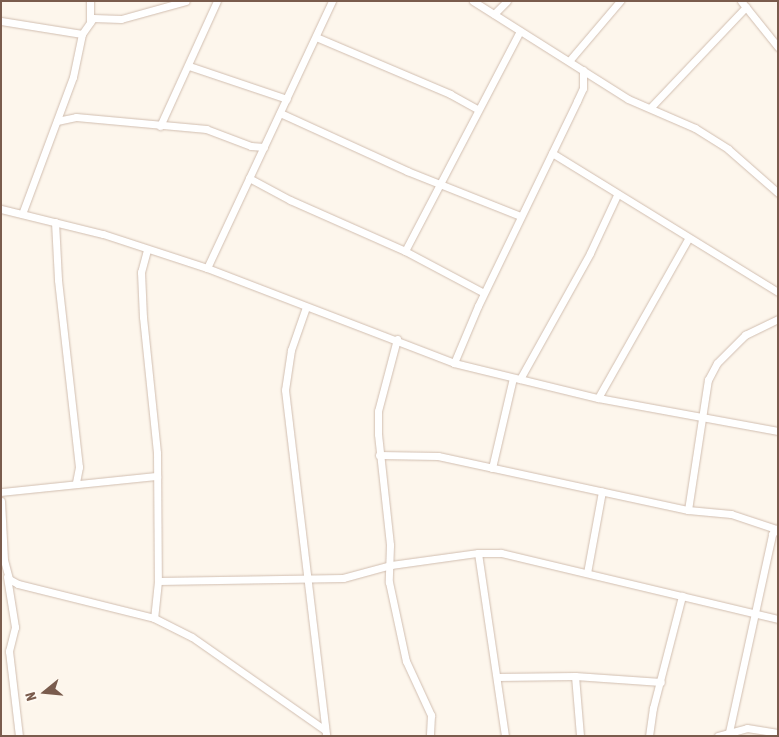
<!DOCTYPE html>
<html>
<head>
<meta charset="utf-8">
<style>
	body { margin:0 }
	#map { position:relative; width:779px; height:737px; overflow:hidden; background:#fdf6ec; font-family:"Asap Condensed",sans-serif }
	div>[style] { position:absolute }
	.roads { filter:drop-shadow(0 0 1px #d1beb0) drop-shadow(0 0 1px #d1beb0) }
	.minor>* { height:7px; margin:-3.5px; padding:0 3.5px; transform-origin:3.5px; border-radius:3.5px; background:#fff }
	span { translate:-50% -50%; white-space:nowrap; text-align:center; line-height:1.15; -webkit-text-stroke:4px #fffaf3; paint-order:stroke }
	.frame { position:absolute; inset:0; border:2px solid #7a5c4d; pointer-events:none }
	.north { position:absolute; left:20px; top:667px; width:50px; height:50px; -webkit-text-stroke:4px #fffaf3; paint-order:stroke; rotate:253deg; font-size:14px; font-weight:700; line-height:20px; text-align:center; color:#7a5c4d }
	.north::after { content:''; display:block; margin:auto; width:18px; height:22px; background:#7a5c4d; clip-path:polygon(50% 0,100% 100%,50% 72%,0 100%) }
</style>
</head>
<body>
<div id="map">
	<div class="roads">
		<div class="minor">
			<div style="left:473px;top:1px;width:183px;rotate:32.3deg"></div>
			<div style="left:628px;top:99px;width:73px;rotate:23.4deg"></div>
			<div style="left:695px;top:128px;width:39px;rotate:32deg"></div>
			<div style="left:728px;top:149px;width:67px;rotate:41.3deg"></div>
			<div style="left:741px;top:1px;width:59px;rotate:51.2deg"></div>
			<div style="left:494px;top:14px;width:18px;rotate:-45deg"></div>
			<div style="left:1px;top:21px;width:82px;rotate:9.1deg"></div>
			<div style="left:82px;top:34px;width:19px;rotate:-55deg"></div>
			<div style="left:93px;top:18px;width:28px;rotate:2deg"></div>
			<div style="left:121px;top:19px;width:67px;rotate:-15.5deg"></div>
			<div style="left:90px;top:22px;width:21px;rotate:-90deg"></div>
			<div style="left:316px;top:37px;width:146px;rotate:23deg"></div>
			<div style="left:450px;top:94px;width:31px;rotate:29deg"></div>
			<div style="left:569px;top:61px;width:79px;rotate:-49.6deg"></div>
			<div style="left:189px;top:66px;width:103px;rotate:18.6deg"></div>
			<div style="left:651px;top:107px;width:138px;rotate:-46.5deg"></div>
			<div style="left:280px;top:113px;width:140px;rotate:24.5deg"></div>
			<div style="left:407px;top:171px;width:122px;rotate:21.7deg"></div>
			<div style="left:57px;top:121px;width:19px;rotate:-12deg"></div>
			<div style="left:76px;top:117px;width:131px;rotate:5.3deg"></div>
			<div style="left:206px;top:129px;width:48px;rotate:20.7deg"></div>
			<div style="left:251px;top:146px;width:13px;rotate:4deg"></div>
			<div style="left:160px;top:126px;width:137px;rotate:-65.5deg"></div>
			<div style="left:552px;top:153px;width:265px;rotate:31.6deg"></div>
			<div style="left:249px;top:178px;width:47px;rotate:28.2deg"></div>
			<div style="left:290px;top:200px;width:126px;rotate:23.9deg"></div>
			<div style="left:405px;top:251px;width:89px;rotate:28deg"></div>
			<div style="left:1px;top:209px;width:105px;rotate:13.8deg"></div>
			<div style="left:103px;top:234px;width:109px;rotate:18.1deg"></div>
			<div style="left:207px;top:268px;width:265px;rotate:21deg"></div>
			<div style="left:454px;top:363px;width:148px;rotate:13.7deg"></div>
			<div style="left:598px;top:398px;width:183px;rotate:10.4deg"></div>
			<div style="left:22px;top:214px;width:146px;rotate:-69.6deg"></div>
			<div style="left:73px;top:77px;width:44px;rotate:-78.2deg"></div>
			<div style="left:55px;top:222px;width:58px;rotate:87deg"></div>
			<div style="left:58px;top:280px;width:188px;rotate:83.6deg"></div>
			<div style="left:79px;top:467px;width:16px;rotate:101deg"></div>
			<div style="left:147px;top:250px;width:23px;rotate:105deg"></div>
			<div style="left:141px;top:272px;width:45px;rotate:87.5deg"></div>
			<div style="left:143px;top:317px;width:137px;rotate:84.1deg"></div>
			<div style="left:157px;top:453px;width:128px;rotate:89.6deg"></div>
			<div style="left:158px;top:581px;width:37px;rotate:96deg"></div>
			<div style="left:405px;top:251px;width:248px;rotate:-62.4deg"></div>
			<div style="left:207px;top:268px;width:295px;rotate:-64.9deg"></div>
			<div style="left:306px;top:307px;width:46px;rotate:109.2deg"></div>
			<div style="left:291px;top:350px;width:40px;rotate:98.5deg"></div>
			<div style="left:285px;top:390px;width:348px;rotate:83.2deg"></div>
			<div style="left:397px;top:339px;width:74px;rotate:104.8deg"></div>
			<div style="left:378px;top:411px;width:23px;rotate:90deg"></div>
			<div style="left:378px;top:434px;width:112px;rotate:83.8deg"></div>
			<div style="left:390px;top:545px;width:37px;rotate:92deg"></div>
			<div style="left:389px;top:582px;width:81px;rotate:77.9deg"></div>
			<div style="left:406px;top:661px;width:60px;rotate:65.2deg"></div>
			<div style="left:431px;top:715px;width:21px;rotate:93deg"></div>
			<div style="left:454px;top:363px;width:62px;rotate:-67.2deg"></div>
			<div style="left:478px;top:306px;width:228px;rotate:-64.2deg"></div>
			<div style="left:577px;top:101px;width:14px;rotate:-65deg"></div>
			<div style="left:583px;top:88px;width:18px;rotate:-90deg"></div>
			<div style="left:520px;top:379px;width:144px;rotate:-60.9deg"></div>
			<div style="left:590px;top:253px;width:64px;rotate:-65deg"></div>
			<div style="left:598px;top:398px;width:183px;rotate:-60.5deg"></div>
			<div style="left:379px;top:455px;width:59px;rotate:1deg"></div>
			<div style="left:438px;top:456px;width:256px;rotate:12.2deg"></div>
			<div style="left:688px;top:510px;width:43px;rotate:5.3deg"></div>
			<div style="left:731px;top:514px;width:47px;rotate:18.4deg"></div>
			<div style="left:492px;top:468px;width:92px;rotate:-76.9deg"></div>
			<div style="left:1px;top:492px;width:157px;rotate:-5.9deg"></div>
			<div style="left:1px;top:501px;width:59px;rotate:87.1deg"></div>
			<div style="left:4px;top:560px;width:20px;rotate:75deg"></div>
			<div style="left:9px;top:579px;width:10px;rotate:29deg"></div>
			<div style="left:18px;top:584px;width:140px;rotate:14deg"></div>
			<div style="left:154px;top:618px;width:42px;rotate:26.6deg"></div>
			<div style="left:192px;top:637px;width:162px;rotate:35deg"></div>
			<div style="left:688px;top:510px;width:132px;rotate:-81.3deg"></div>
			<div style="left:708px;top:380px;width:19px;rotate:-62deg"></div>
			<div style="left:717px;top:363px;width:40px;rotate:-45deg"></div>
			<div style="left:745px;top:335px;width:37px;rotate:-26deg"></div>
			<div style="left:478px;top:553px;width:185px;rotate:81.6deg"></div>
			<div style="left:587px;top:573px;width:83px;rotate:-79.6deg"></div>
			<div style="left:7px;top:577px;width:51px;rotate:80.9deg"></div>
			<div style="left:15px;top:627px;width:25px;rotate:104deg"></div>
			<div style="left:9px;top:651px;width:86px;rotate:83.3deg"></div>
			<div style="left:158px;top:581px;width:185px;rotate:-0.9deg"></div>
			<div style="left:343px;top:578px;width:50px;rotate:-15.2deg"></div>
			<div style="left:391px;top:565px;width:88px;rotate:-7.9deg"></div>
			<div style="left:478px;top:553px;width:23px"></div>
			<div style="left:501px;top:553px;width:285px;rotate:13.4deg"></div>
			<div style="left:575px;top:676px;width:60px;rotate:85.2deg"></div>
			<div style="left:497px;top:677px;width:78px;rotate:-0.7deg"></div>
			<div style="left:575px;top:676px;width:86px;rotate:4deg"></div>
			<div style="left:729px;top:732px;width:203px;rotate:-77.7deg"></div>
			<div style="left:772px;top:534px;width:8px;rotate:-45deg"></div>
			<div style="left:649px;top:736px;width:28px;rotate:-82deg"></div>
			<div style="left:653px;top:708px;width:116px;rotate:-75.5deg"></div>
			<div style="left:718px;top:736px;width:30px;rotate:-15deg"></div>
			<div style="left:747px;top:728px;width:31px;rotate:9deg"></div>
		</div>
	</div>
	<div class="frame"></div>
	<div class="north">N</div>
</div>
</body>
</html>
